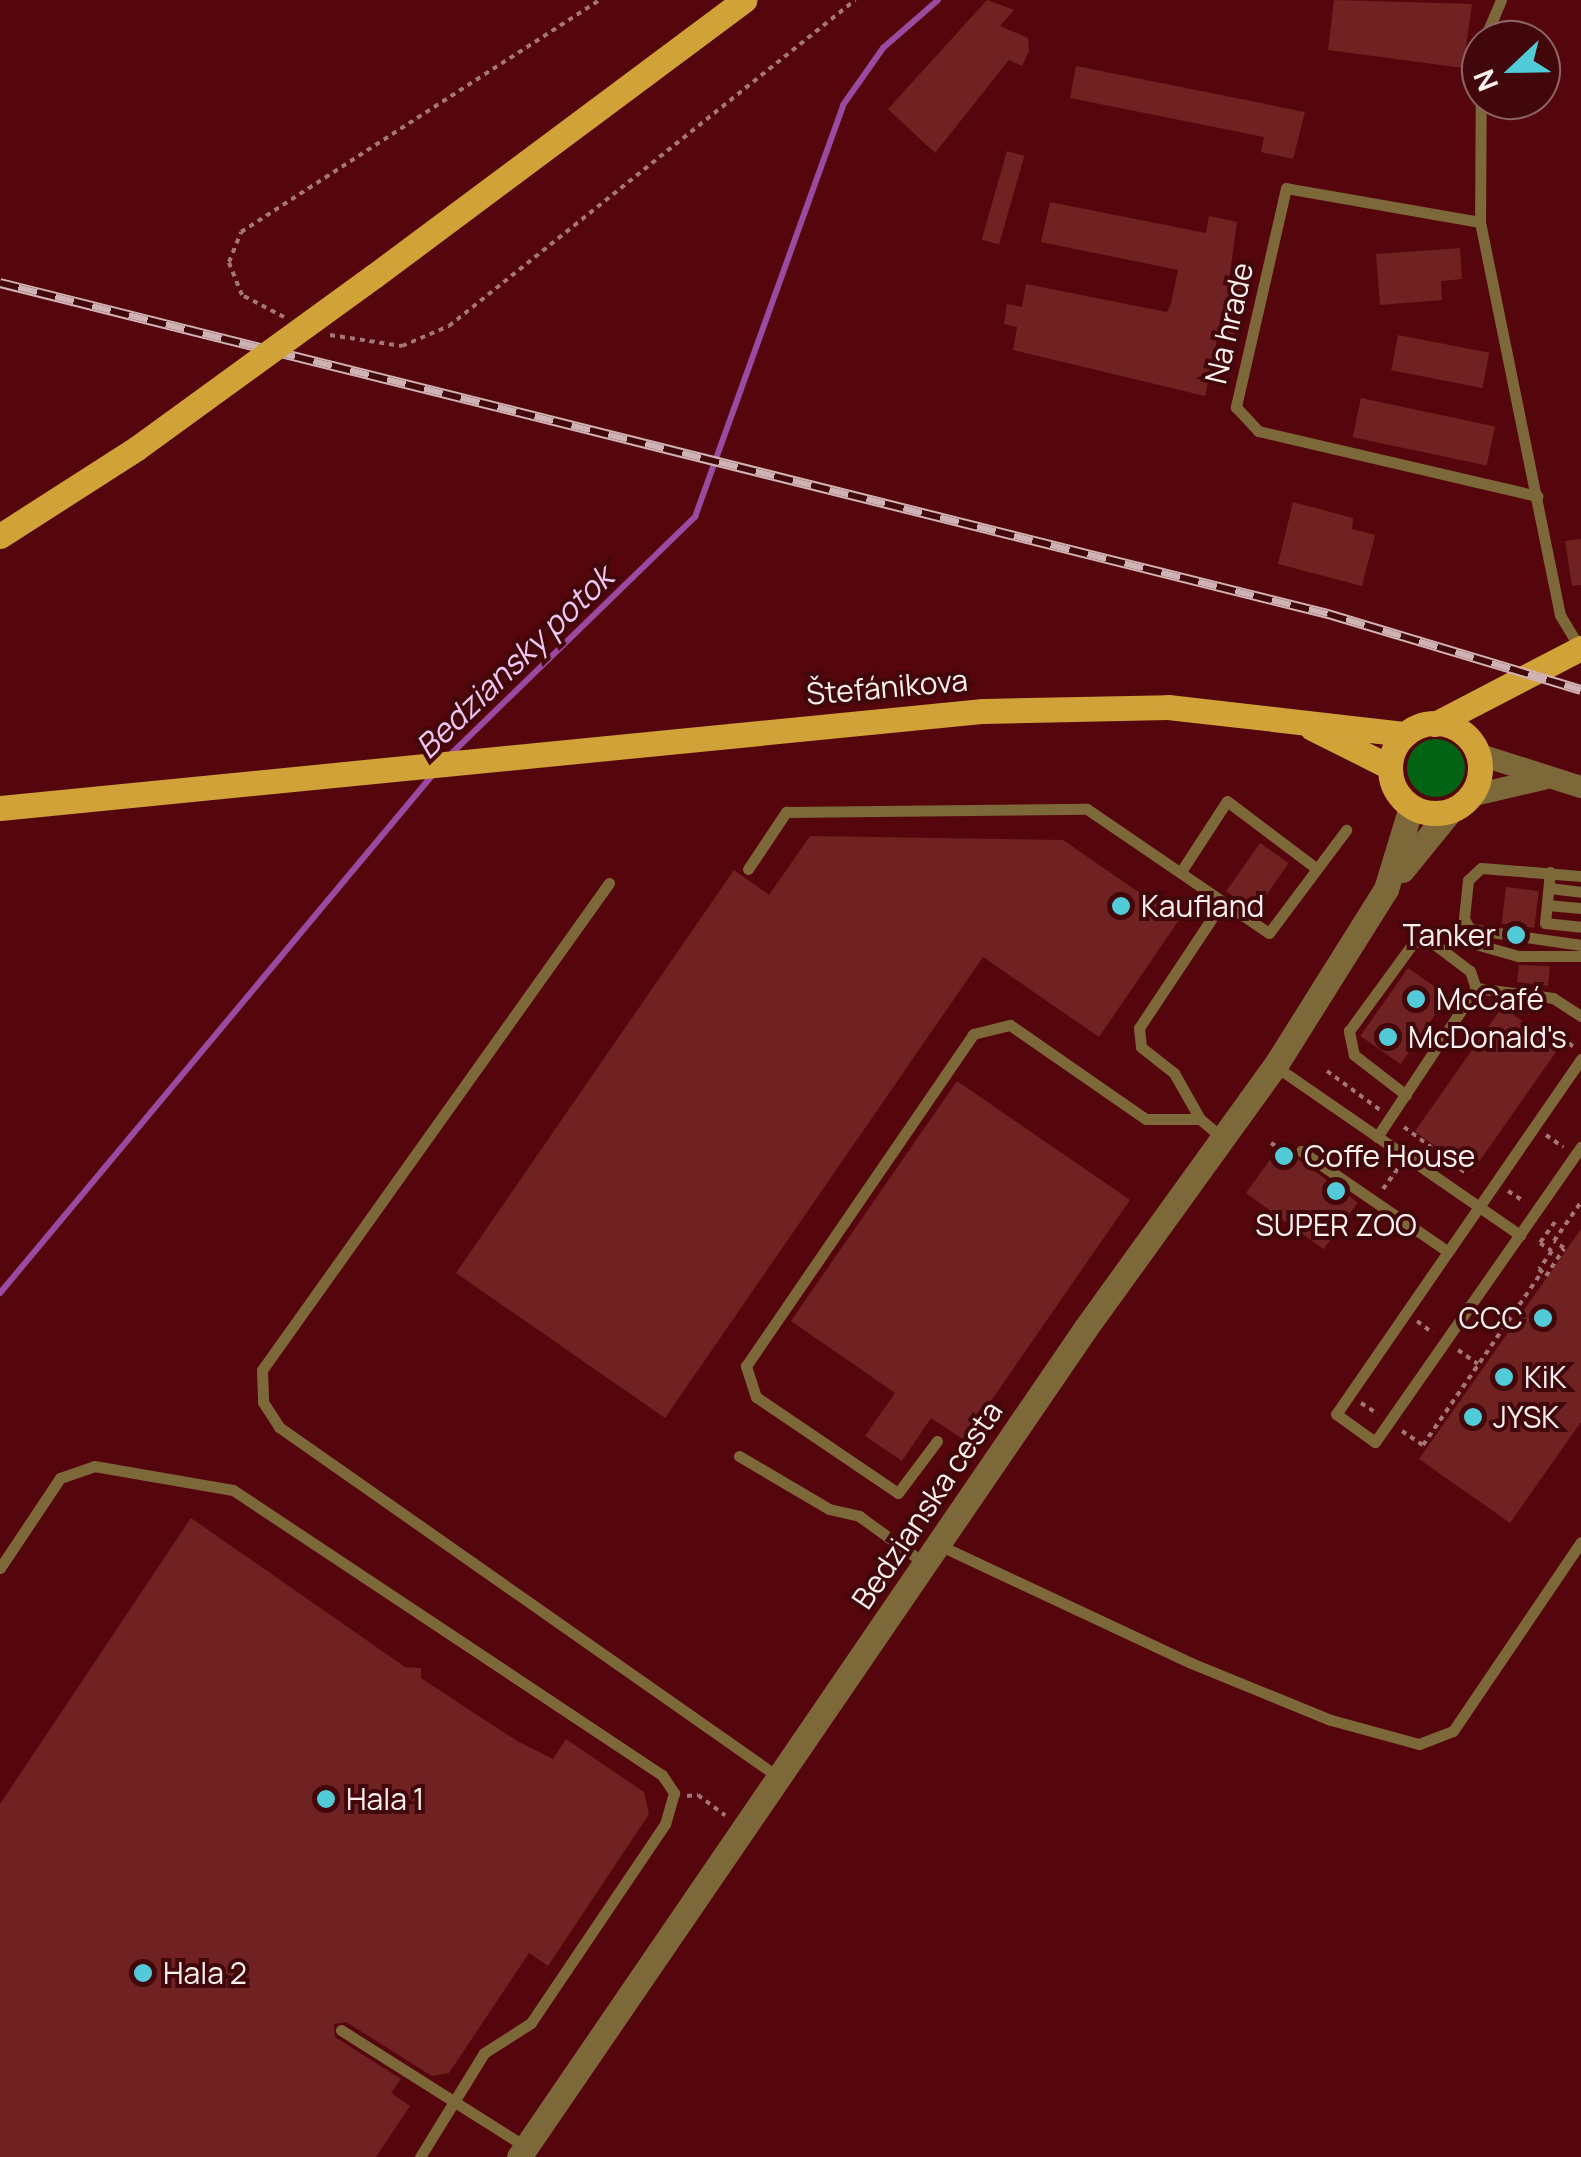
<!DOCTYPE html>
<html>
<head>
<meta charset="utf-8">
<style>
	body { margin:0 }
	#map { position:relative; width:1581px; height:2157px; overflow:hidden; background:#55060c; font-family:Manrope,sans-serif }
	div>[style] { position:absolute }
	.green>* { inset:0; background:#026314 }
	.round { border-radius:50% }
	.stream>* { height:6px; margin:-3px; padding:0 3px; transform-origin:3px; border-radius:3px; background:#9a4aa0 }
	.building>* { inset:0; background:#6f2221; transform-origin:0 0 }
	.path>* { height:4px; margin-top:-2px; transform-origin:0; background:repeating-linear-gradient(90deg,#a47679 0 5px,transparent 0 10px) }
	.service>* { height:11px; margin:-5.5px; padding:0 5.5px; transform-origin:5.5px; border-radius:5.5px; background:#7d683a }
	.minor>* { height:22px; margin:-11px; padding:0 11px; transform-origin:11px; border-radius:11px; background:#7d683a }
	.tertiary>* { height:25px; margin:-12.5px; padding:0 12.5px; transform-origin:12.5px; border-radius:12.5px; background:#7d683a }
	.primary>* { height:25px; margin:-12.5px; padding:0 12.5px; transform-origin:12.5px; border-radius:12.5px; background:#d0a238 }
	.primary>.ring { margin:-12.5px; padding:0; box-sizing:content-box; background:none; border:25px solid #d0a238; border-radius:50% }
	.rail>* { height:10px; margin-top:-5px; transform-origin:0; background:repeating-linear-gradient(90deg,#42070a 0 19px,#cfb3b4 0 38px); box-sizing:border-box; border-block:2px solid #cfb3b4 }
	.primary-bridge>* { height:25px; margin:-12.5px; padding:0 12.5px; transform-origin:12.5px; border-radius:12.5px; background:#d0a238 }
	.dots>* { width:28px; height:28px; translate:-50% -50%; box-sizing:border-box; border:5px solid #42070a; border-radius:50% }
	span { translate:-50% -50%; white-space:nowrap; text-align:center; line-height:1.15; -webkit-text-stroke:8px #42070a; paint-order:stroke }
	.street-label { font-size:30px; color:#fbf1f0 }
	.poi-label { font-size:30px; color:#fbf1f0 }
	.left { translate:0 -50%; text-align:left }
	.right { translate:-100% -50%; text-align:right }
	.water-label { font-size:32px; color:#f0c7f2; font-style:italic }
	.north { position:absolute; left:1461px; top:20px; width:100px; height:100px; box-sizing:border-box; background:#42070a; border:2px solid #8c6566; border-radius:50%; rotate:248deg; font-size:28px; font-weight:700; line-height:40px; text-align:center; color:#fbf1f0 }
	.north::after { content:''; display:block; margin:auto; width:35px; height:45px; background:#52cbd8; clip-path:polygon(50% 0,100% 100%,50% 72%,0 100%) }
</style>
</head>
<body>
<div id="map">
	<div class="green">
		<div class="round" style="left:1407px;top:739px;width:58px;height:58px"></div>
	</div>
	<div class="stream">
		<div style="left:450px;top:755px;width:342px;rotate:-44.2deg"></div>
		<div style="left:695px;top:517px;width:438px;rotate:-70.2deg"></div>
		<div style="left:843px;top:105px;width:70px;rotate:-54.9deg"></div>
		<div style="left:883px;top:48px;width:73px;rotate:-41.1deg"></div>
		<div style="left:0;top:1293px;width:679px;rotate:-50.14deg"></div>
	</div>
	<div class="building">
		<div style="clip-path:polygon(987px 0,1014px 10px,1000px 26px,1028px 38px,1029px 51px,1022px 66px,1009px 60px,935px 153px,888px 109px)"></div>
		<div style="clip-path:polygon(1334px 0,1472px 4px,1463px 68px,1328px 50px)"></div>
		<div style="clip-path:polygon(1076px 66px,1305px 112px,1293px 159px,1261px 152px,1264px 137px,1070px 98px)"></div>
		<div style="left:1007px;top:151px;width:18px;height:92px;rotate:16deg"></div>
		<div style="clip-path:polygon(1050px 202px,1206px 233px,1209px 216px,1237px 222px,1229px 280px,1245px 283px,1233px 338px,1218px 335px,1205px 396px,1013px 350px,1017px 327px,1004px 324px,1007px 304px,1022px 307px,1026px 284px,1167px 312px,1171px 303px,1178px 270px,1041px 242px)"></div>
		<div style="clip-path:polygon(1460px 248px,1462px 279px,1441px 281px,1442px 300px,1380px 305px,1376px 254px)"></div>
		<div style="left:1398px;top:335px;width:93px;height:36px;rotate:11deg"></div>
		<div style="left:1361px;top:398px;width:137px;height:40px;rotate:12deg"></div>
		<div style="clip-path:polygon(1293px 502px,1353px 518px,1352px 529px,1375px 535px,1362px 586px,1278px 564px)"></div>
		<div style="clip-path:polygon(1581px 539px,1581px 585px,1572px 586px,1565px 541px)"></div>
		<div style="clip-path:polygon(810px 836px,1063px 840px,1179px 920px,1099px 1037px,983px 957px,665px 1418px,456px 1273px,734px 870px,769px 895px)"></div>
		<div style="left:1260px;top:843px;width:35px;height:59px;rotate:35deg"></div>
		<div style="left:1506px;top:887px;width:33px;height:37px;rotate:7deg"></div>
		<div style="clip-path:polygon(1519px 965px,1550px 966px,1548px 986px,1517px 982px)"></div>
		<div style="left:1408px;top:968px;width:49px;height:83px;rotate:35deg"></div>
		<div style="left:1502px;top:1007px;width:70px;height:152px;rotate:35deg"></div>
		<div style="clip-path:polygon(957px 1081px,1130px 1200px,964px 1440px,931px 1418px,902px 1461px,865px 1436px,895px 1393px,791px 1321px)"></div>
		<div style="left:1280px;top:1146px;width:96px;height:58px;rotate:36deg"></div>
		<div style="clip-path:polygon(1581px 1229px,1581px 1422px,1510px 1523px,1419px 1459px)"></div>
		<div style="clip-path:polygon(191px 1518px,405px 1667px,421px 1668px,421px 1678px,517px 1741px,553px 1759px,566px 1739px,644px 1792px,649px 1814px,548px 1966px,529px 1953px,449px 2073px,432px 2076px,346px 2022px,334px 2024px,335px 2037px,401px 2079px,391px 2093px,410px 2106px,376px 2157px,0 2157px,0 1804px)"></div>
	</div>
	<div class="path">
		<div style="left:284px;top:317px;width:47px;rotate:-152.4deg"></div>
		<div style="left:242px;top:295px;width:35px;rotate:-112deg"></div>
		<div style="left:229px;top:262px;width:32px;rotate:-68deg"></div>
		<div style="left:241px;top:232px;width:427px;rotate:-32.9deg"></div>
		<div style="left:330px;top:335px;width:73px;rotate:8.7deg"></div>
		<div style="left:402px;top:346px;width:51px;rotate:-23.1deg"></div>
		<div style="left:449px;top:326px;width:521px;rotate:-38.76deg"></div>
		<div style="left:1556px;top:1044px;width:9px;rotate:-54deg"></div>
		<div style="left:1561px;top:1037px;width:16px;rotate:38deg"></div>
		<div style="left:1327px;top:1071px;width:66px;rotate:36.3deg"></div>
		<div style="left:1404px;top:1127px;width:79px;rotate:36.7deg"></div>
		<div style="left:1546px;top:1135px;width:21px;rotate:35deg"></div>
		<div style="left:1271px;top:1143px;width:11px;rotate:34deg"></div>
		<div style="left:1383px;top:1189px;width:26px;rotate:-54deg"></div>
		<div style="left:1508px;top:1191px;width:20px;rotate:33deg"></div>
		<div style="left:1555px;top:1222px;width:26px;rotate:126deg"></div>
		<div style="left:1540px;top:1243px;width:14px;rotate:34deg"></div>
		<div style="left:1552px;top:1251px;width:22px;rotate:126deg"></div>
		<div style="left:1539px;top:1269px;width:10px;rotate:45deg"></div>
		<div style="left:1546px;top:1276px;width:33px;rotate:-57deg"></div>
		<div style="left:1564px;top:1248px;width:12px;rotate:-145deg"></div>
		<div style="left:1554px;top:1241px;width:47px;rotate:-55.3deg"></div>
		<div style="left:1417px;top:1321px;width:20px;rotate:37deg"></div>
		<div style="left:1458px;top:1350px;width:24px;rotate:35deg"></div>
		<div style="left:1361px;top:1403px;width:20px;rotate:33deg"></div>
		<div style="left:1402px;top:1431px;width:25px;rotate:34deg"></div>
		<div style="left:1423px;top:1445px;width:210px;rotate:-55.5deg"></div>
		<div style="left:687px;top:1796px;width:11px;rotate:-5deg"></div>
		<div style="left:698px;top:1795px;width:34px;rotate:37deg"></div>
	</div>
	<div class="service">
		<div style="left:1484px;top:40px;width:43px;rotate:-67deg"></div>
		<div style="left:1481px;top:47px;width:175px;rotate:90.3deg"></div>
		<div style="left:1480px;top:222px;width:401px;rotate:78.5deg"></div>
		<div style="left:1560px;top:615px;width:39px;rotate:59deg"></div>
		<div style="left:1480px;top:222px;width:197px;rotate:-170.1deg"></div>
		<div style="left:1286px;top:188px;width:225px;rotate:102.9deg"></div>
		<div style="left:1236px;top:407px;width:33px;rotate:47deg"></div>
		<div style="left:1258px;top:431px;width:287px;rotate:13.1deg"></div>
		<div style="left:748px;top:869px;width:69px;rotate:-56.3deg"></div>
		<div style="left:786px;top:812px;width:301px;rotate:-0.6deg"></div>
		<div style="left:1087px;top:809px;width:220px;rotate:34.3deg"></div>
		<div style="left:1269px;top:933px;width:129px;rotate:-53.2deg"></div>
		<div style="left:1182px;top:870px;width:82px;rotate:-56.9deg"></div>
		<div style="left:1227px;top:801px;width:111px;rotate:37deg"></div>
		<div style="left:1550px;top:872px;width:51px;rotate:95.6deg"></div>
		<div style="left:1545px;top:923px;width:36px;rotate:6deg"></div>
		<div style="left:1581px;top:876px;width:100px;rotate:-175.4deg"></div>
		<div style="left:1481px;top:868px;width:18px;rotate:137deg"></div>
		<div style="left:1468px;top:880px;width:39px;rotate:96deg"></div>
		<div style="left:1464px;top:919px;width:30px;rotate:60deg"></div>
		<div style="left:1479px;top:945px;width:41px;rotate:15.8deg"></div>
		<div style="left:1518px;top:956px;width:63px"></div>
		<div style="left:609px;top:883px;width:598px;rotate:125.47deg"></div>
		<div style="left:262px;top:1370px;width:32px;rotate:88deg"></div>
		<div style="left:263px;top:1402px;width:30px;rotate:57deg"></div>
		<div style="left:279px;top:1427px;width:608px;rotate:35.02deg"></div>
		<div style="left:1549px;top:888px;width:32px;rotate:7deg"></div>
		<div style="left:1222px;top:903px;width:150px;rotate:123.6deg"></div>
		<div style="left:1139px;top:1028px;width:19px;rotate:84deg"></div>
		<div style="left:1141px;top:1047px;width:42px;rotate:38.2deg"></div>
		<div style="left:1174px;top:1073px;width:53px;rotate:60.5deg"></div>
		<div style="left:1200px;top:1119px;width:31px;rotate:40deg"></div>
		<div style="left:1547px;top:905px;width:34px;rotate:5deg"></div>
		<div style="left:1470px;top:929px;width:112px;rotate:8.2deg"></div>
		<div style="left:1476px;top:988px;width:78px;rotate:7.4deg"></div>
		<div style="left:1553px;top:998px;width:33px;rotate:33deg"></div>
		<div style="left:1581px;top:1059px;width:431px;rotate:124.6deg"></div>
		<div style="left:1336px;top:1414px;width:48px;rotate:35.7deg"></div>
		<div style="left:1375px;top:1442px;width:360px;rotate:-55.1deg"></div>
		<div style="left:1275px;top:1066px;width:298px;rotate:34.6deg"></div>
		<div style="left:1406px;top:1095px;width:66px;rotate:-142.4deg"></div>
		<div style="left:1354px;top:1055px;width:25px;rotate:-102deg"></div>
		<div style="left:1349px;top:1031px;width:110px;rotate:-53.9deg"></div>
		<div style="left:1414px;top:942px;width:15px;rotate:-8deg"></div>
		<div style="left:1429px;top:940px;width:51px;rotate:37.1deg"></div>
		<div style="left:1470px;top:971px;width:18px;rotate:71deg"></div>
		<div style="left:1377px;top:1137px;width:179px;rotate:-56.4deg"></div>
		<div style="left:1301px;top:1151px;width:177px;rotate:34.4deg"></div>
		<div style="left:937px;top:1441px;width:65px;rotate:126.9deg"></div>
		<div style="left:898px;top:1493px;width:171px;rotate:-145.9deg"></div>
		<div style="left:756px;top:1397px;width:33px;rotate:-108deg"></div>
		<div style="left:746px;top:1366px;width:402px;rotate:-55.6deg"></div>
		<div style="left:973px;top:1034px;width:38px;rotate:-14deg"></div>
		<div style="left:1010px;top:1025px;width:165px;rotate:34.7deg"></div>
		<div style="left:1146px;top:1119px;width:54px"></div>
		<div style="left:739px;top:1456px;width:104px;rotate:30.5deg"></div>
		<div style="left:829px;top:1509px;width:31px;rotate:13deg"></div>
		<div style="left:859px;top:1516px;width:80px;rotate:35.9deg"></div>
		<div style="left:941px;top:1546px;width:276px;rotate:25.1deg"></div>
		<div style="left:1191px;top:1663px;width:151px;rotate:22.2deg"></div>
		<div style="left:1331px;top:1720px;width:91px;rotate:15.3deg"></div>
		<div style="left:1419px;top:1744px;width:36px;rotate:-21deg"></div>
		<div style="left:1453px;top:1731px;width:228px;rotate:-55.9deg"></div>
		<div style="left:0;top:1568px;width:108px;rotate:-56.3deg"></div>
		<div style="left:60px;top:1478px;width:36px;rotate:-19deg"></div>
		<div style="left:94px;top:1466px;width:141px;rotate:9.8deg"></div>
		<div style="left:233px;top:1490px;width:515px;rotate:33.6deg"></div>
		<div style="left:662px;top:1775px;width:22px;rotate:56deg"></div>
		<div style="left:674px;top:1793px;width:32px;rotate:106deg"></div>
		<div style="left:665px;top:1824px;width:240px;rotate:124deg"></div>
		<div style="left:531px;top:2023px;width:56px;rotate:147.4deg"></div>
		<div style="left:484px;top:2053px;width:122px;rotate:121.6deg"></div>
		<div style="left:341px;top:2030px;width:219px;rotate:32.3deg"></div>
	</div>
	<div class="minor">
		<div style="left:1477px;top:754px;width:109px;rotate:17.6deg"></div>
		<div style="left:1470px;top:796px;width:75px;rotate:-13.1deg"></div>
	</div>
	<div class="tertiary">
		<div style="left:1402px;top:870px;width:76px;rotate:-50.9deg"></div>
		<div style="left:519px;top:2157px;width:1003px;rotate:-55.64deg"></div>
		<div style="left:1085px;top:1329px;width:324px;rotate:-54.2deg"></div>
		<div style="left:1275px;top:1066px;width:209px;rotate:-57.9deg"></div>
		<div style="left:1386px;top:889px;width:86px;rotate:-73deg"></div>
	</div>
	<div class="primary">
		<div style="left:374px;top:276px;width:462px;rotate:-36.7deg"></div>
		<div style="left:0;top:536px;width:163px;rotate:-32.7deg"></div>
		<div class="ring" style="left:1390px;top:723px;width:65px;height:65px"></div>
		<div style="left:1435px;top:724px;width:165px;rotate:-27.5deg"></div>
		<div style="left:1312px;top:728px;width:87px;rotate:26.6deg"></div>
		<div style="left:0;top:808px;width:988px;rotate:-5.64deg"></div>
		<div style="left:983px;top:711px;width:185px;rotate:-1.2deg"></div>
		<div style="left:1168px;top:707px;width:239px;rotate:6.5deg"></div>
	</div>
	<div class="rail">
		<div style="left:0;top:283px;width:1369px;rotate:14deg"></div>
		<div style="left:1328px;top:614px;width:264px;rotate:16.7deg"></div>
	</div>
	<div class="primary-bridge">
		<div style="left:137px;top:448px;width:293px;rotate:-36deg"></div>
	</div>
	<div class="dots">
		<div style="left:1121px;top:906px;background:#52cbd8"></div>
		<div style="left:1516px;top:935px;background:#52cbd8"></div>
		<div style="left:1416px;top:999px;background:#52cbd8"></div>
		<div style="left:1388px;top:1037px;background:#52cbd8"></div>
		<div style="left:1284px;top:1156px;background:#52cbd8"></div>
		<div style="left:1336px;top:1191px;background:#52cbd8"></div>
		<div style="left:1543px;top:1318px;background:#52cbd8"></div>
		<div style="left:1504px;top:1377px;background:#52cbd8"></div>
		<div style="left:1473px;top:1417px;background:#52cbd8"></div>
		<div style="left:326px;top:1799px;background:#52cbd8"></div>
		<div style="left:143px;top:1973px;background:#52cbd8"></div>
	</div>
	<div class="street-label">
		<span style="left:1229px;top:323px;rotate:-77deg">Na hrade</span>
		<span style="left:887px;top:687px;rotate:-5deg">Štefánikova</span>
		<span style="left:927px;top:1505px;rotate:-56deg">Bedzianska cesta</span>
	</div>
	<div class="poi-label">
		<span class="left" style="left:1141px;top:906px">Kaufland</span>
		<span class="right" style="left:1496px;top:935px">Tanker</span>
		<span class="left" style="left:1436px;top:999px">McCafé</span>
		<span class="left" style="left:1408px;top:1037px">McDonald's</span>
		<span class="left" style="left:1304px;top:1156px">Coffe House</span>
		<span style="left:1336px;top:1225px">SUPER ZOO</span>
		<span class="right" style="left:1523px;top:1318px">CCC</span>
		<span class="left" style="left:1524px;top:1377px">KiK</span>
		<span class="left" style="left:1493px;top:1417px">JYSK</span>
		<span class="left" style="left:346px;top:1799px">Hala 1</span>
		<span class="left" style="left:163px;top:1973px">Hala 2</span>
	</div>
	<div class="water-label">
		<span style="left:514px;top:662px;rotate:-44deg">Bedziansky potok</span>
	</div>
	<div class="north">N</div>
</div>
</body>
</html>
